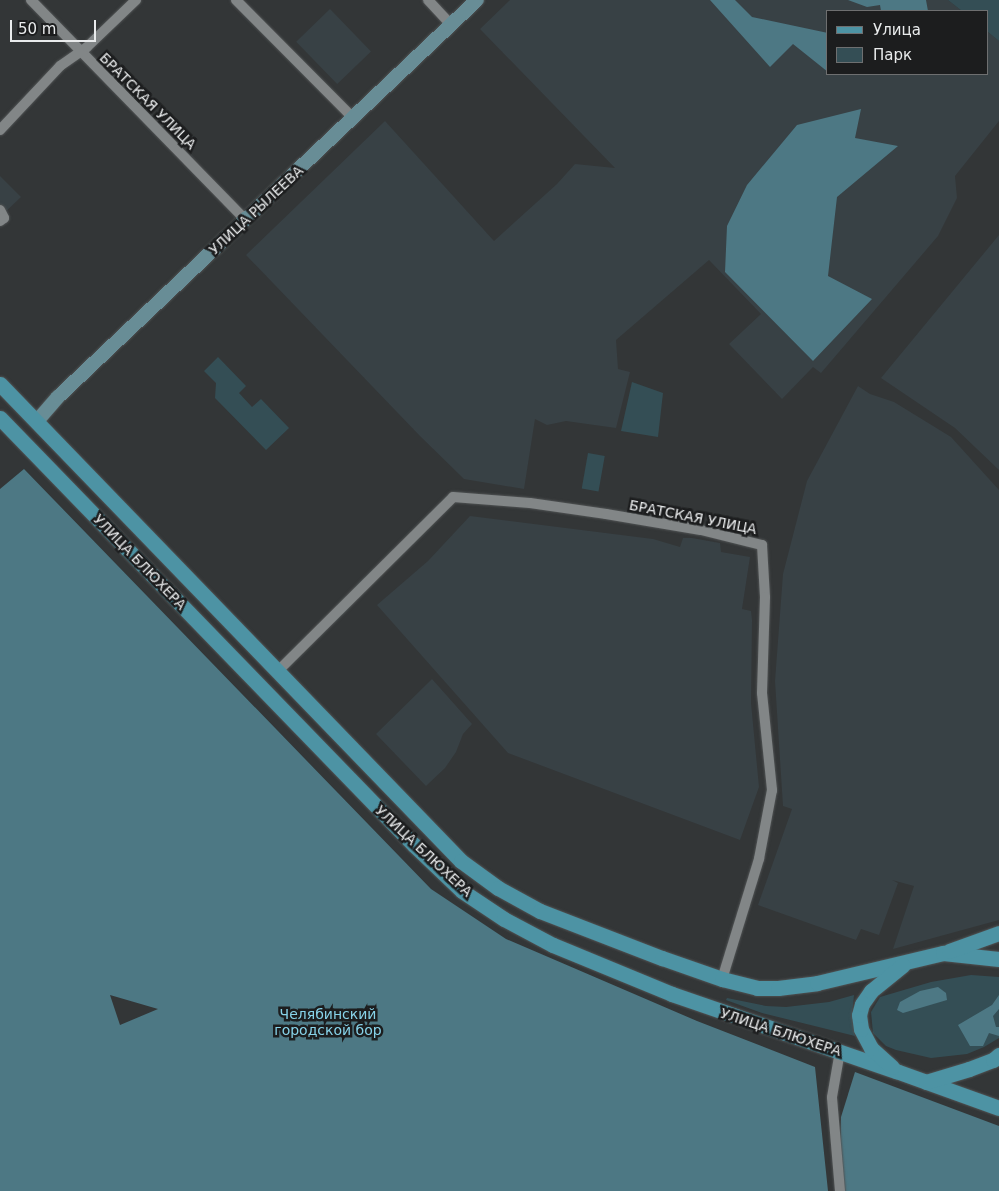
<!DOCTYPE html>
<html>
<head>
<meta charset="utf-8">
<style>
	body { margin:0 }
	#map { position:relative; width:999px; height:1191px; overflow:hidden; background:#333637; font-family:"DejaVu Sans",sans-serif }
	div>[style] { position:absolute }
	.built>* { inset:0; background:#384145; transform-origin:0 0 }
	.green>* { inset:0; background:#344e55; transform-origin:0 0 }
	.forest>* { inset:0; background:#4d7884 }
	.roads { filter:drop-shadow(0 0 1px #505354) drop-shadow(0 0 1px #505354) }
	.street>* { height:10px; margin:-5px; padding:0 5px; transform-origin:5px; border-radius:5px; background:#828687 }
	.secondary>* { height:14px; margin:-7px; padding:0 7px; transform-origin:7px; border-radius:7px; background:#688d96 }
	.primary>* { height:15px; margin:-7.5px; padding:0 7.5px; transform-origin:7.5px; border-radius:7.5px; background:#4d93a4 }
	span { translate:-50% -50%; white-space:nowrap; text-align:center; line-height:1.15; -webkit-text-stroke:5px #1c1d1e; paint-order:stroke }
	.street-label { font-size:14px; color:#e9ebec }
	.park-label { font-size:14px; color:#87d3e9 }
	.legend { position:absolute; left:826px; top:10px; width:162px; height:65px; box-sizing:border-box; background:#1c1d1e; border:1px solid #6e6f70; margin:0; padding:6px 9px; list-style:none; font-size:15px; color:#e9ebec }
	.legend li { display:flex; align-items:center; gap:10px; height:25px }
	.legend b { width:25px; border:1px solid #6e6f70 }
	.scale { position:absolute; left:10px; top:20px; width:86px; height:22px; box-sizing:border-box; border:2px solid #e9ebec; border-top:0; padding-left:6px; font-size:15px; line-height:18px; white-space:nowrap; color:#e9ebec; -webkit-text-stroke:4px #1c1d1e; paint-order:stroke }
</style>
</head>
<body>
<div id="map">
	<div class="built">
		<div style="clip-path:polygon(510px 0,948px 0,962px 11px,828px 11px,828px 74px,988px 74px,988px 32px,999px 41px,999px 121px,955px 176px,957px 198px,938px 236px,821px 373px,813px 367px,782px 399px,729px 344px,761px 314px,709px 260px,616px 340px,618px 369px,630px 372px,616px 428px,566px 421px,547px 425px,535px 419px,524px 489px,464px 479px,420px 436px,246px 255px,385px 121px,494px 241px,557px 184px,575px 164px,615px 168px,480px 29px)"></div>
		<div style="left:330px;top:9px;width:59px;height:47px;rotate:46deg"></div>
		<div style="clip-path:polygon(0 176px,21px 197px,0 217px)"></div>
		<div style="clip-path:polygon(999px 235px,999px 470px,955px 428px,881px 378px)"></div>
		<div style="clip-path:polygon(858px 386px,870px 394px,894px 402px,951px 437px,999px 490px,999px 920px,893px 949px,914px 886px,892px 880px,898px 883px,879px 935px,861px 929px,856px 940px,758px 905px,792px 809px,783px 806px,775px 681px,783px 574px,807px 481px)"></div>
		<div style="clip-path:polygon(470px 516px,653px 539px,680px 547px,683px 538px,692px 538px,720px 543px,721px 552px,750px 557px,742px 609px,751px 611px,752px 620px,751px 703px,759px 787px,740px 840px,508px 753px,377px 605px,428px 561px)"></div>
		<div style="clip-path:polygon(432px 679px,472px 724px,463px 734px,456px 752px,445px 768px,426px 786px,376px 734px)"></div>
	</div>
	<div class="green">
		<div style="clip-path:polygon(948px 0,999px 0,999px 41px,988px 32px,988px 11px,962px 11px)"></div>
		<div style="clip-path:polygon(218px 357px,246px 386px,239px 393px,252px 407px,261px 399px,289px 428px,266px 450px,215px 398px,216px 383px,204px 371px)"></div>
		<div style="clip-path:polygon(632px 382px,663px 393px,658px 437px,621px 431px)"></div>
		<div style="left:588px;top:453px;width:17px;height:36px;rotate:10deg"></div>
		<div style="clip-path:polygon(971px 975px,999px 977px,999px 1038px,984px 1047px,967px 1054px,931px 1058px,896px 1050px,886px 1046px,873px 1033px,871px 1012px,880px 997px,931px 982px)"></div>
		<div style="clip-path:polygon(854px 995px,852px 1015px,855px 1036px,762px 1013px,726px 1000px,727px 998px,766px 1006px,786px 1007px,829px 1002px)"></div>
	</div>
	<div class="forest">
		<div style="clip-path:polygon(710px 0,735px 0,752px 17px,828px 33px,828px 72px,793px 44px,770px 67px)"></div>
		<div style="clip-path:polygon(848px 0,926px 0,928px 11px,881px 11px,880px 5px,867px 7px)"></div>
		<div style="clip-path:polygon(861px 109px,855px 138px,898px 146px,837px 197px,828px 276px,872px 299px,813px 361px,725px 272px,727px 226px,747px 185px,797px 125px)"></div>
		<div style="clip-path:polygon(evenodd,24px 469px,431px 889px,506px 939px,697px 1021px,815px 1067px,828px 1191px,0 1191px,0 489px,24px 469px,110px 995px,158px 1009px,120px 1025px,110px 995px)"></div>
		<div style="clip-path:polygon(938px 987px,946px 993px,947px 1000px,903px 1013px,897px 1010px,900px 1002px,920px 991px)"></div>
		<div style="clip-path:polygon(999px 995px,999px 1009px,993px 1016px,996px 1027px,999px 1027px,999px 1036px,989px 1033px,983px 1046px,970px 1046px,958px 1025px,992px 1005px)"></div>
		<div style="clip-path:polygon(855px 1072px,999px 1126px,999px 1191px,843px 1191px,840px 1157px,841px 1117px)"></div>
	</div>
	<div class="roads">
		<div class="street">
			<div style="left:31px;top:0;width:308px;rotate:45.7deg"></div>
			<div style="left:236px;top:0;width:166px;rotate:45.2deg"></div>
			<div style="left:428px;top:0;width:34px;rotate:47deg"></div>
			<div style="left:0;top:130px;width:88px;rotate:-46.8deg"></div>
			<div style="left:60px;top:66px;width:33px;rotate:-35deg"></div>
			<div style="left:87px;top:47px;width:68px;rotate:-43.8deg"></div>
			<div style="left:0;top:210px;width:9px;rotate:63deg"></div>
			<div style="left:4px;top:218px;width:5px;rotate:143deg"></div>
			<div style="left:279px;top:670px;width:245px;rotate:-44.8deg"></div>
			<div style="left:453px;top:497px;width:77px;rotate:4.5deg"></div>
			<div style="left:530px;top:503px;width:77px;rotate:8.2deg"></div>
			<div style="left:606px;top:514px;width:96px;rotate:9.6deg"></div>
			<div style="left:701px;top:530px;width:63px;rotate:13.8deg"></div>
			<div style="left:762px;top:545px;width:52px;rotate:86.7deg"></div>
			<div style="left:765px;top:597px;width:96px;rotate:91.8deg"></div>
			<div style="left:762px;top:693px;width:98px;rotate:84.1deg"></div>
			<div style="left:772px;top:790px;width:70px;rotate:100.7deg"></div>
			<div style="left:759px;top:859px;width:126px;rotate:107.1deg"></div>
			<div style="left:840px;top:1191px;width:94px;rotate:-94.9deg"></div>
			<div style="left:832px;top:1097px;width:47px;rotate:-80.1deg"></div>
		</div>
		<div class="secondary">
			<div style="left:37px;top:421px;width:32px;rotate:-49deg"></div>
			<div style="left:58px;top:397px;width:577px;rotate:-43.46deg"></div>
		</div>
		<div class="primary">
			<div style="left:0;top:384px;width:663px;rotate:45.98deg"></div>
			<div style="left:461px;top:861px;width:46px;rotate:36.1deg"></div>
			<div style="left:498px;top:888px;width:48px;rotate:28.7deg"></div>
			<div style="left:540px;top:911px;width:131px;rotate:21.1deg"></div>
			<div style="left:662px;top:958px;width:64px;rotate:19.3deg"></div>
			<div style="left:722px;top:979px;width:36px;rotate:14deg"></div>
			<div style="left:757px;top:988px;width:21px"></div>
			<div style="left:778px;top:988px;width:39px;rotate:-7deg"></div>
			<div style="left:817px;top:983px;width:130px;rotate:-13.4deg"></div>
			<div style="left:943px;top:953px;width:56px;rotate:6.1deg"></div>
			<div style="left:0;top:418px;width:595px;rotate:45.89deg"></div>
			<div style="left:414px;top:845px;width:66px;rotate:43.8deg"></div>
			<div style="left:462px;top:891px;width:50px;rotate:33.7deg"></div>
			<div style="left:504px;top:919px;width:55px;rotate:28deg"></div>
			<div style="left:553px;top:945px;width:129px;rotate:22.4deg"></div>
			<div style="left:672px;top:994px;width:237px;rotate:19deg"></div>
			<div style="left:896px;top:1071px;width:109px;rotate:19.8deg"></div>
			<div style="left:949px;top:951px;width:53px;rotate:-19.8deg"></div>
			<div style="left:892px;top:1067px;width:28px;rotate:-138deg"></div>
			<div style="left:871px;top:1048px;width:21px;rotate:-118deg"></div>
			<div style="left:861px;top:1029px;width:14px;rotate:-98deg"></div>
			<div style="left:859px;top:1015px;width:11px;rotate:-75deg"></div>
			<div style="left:862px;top:1004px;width:16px;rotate:-55deg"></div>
			<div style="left:871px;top:991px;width:41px;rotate:-39.1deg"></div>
			<div style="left:926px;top:1082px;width:45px;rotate:-16.8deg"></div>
			<div style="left:969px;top:1069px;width:26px;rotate:-21deg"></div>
			<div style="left:993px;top:1060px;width:8px;rotate:-40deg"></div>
		</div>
	</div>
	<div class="street-label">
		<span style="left:148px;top:101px;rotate:45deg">БРАТСКАЯ УЛИЦА</span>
		<span style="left:256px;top:210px;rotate:-43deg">УЛИЦА РЫЛЕЕВА</span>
		<span style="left:693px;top:517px;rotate:11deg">БРАТСКАЯ УЛИЦА</span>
		<span style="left:140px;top:562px;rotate:46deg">УЛИЦА БЛЮХЕРА</span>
		<span style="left:424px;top:851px;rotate:43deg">УЛИЦА БЛЮХЕРА</span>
		<span style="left:781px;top:1032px;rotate:18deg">УЛИЦА БЛЮХЕРА</span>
	</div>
	<div class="park-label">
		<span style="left:328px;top:1022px">Челябинский<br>городской бор</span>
	</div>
	<ul class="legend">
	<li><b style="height:6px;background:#4d93a4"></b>Улица</li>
	<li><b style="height:14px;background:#344e55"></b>Парк</li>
	</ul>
	<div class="scale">50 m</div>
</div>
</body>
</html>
